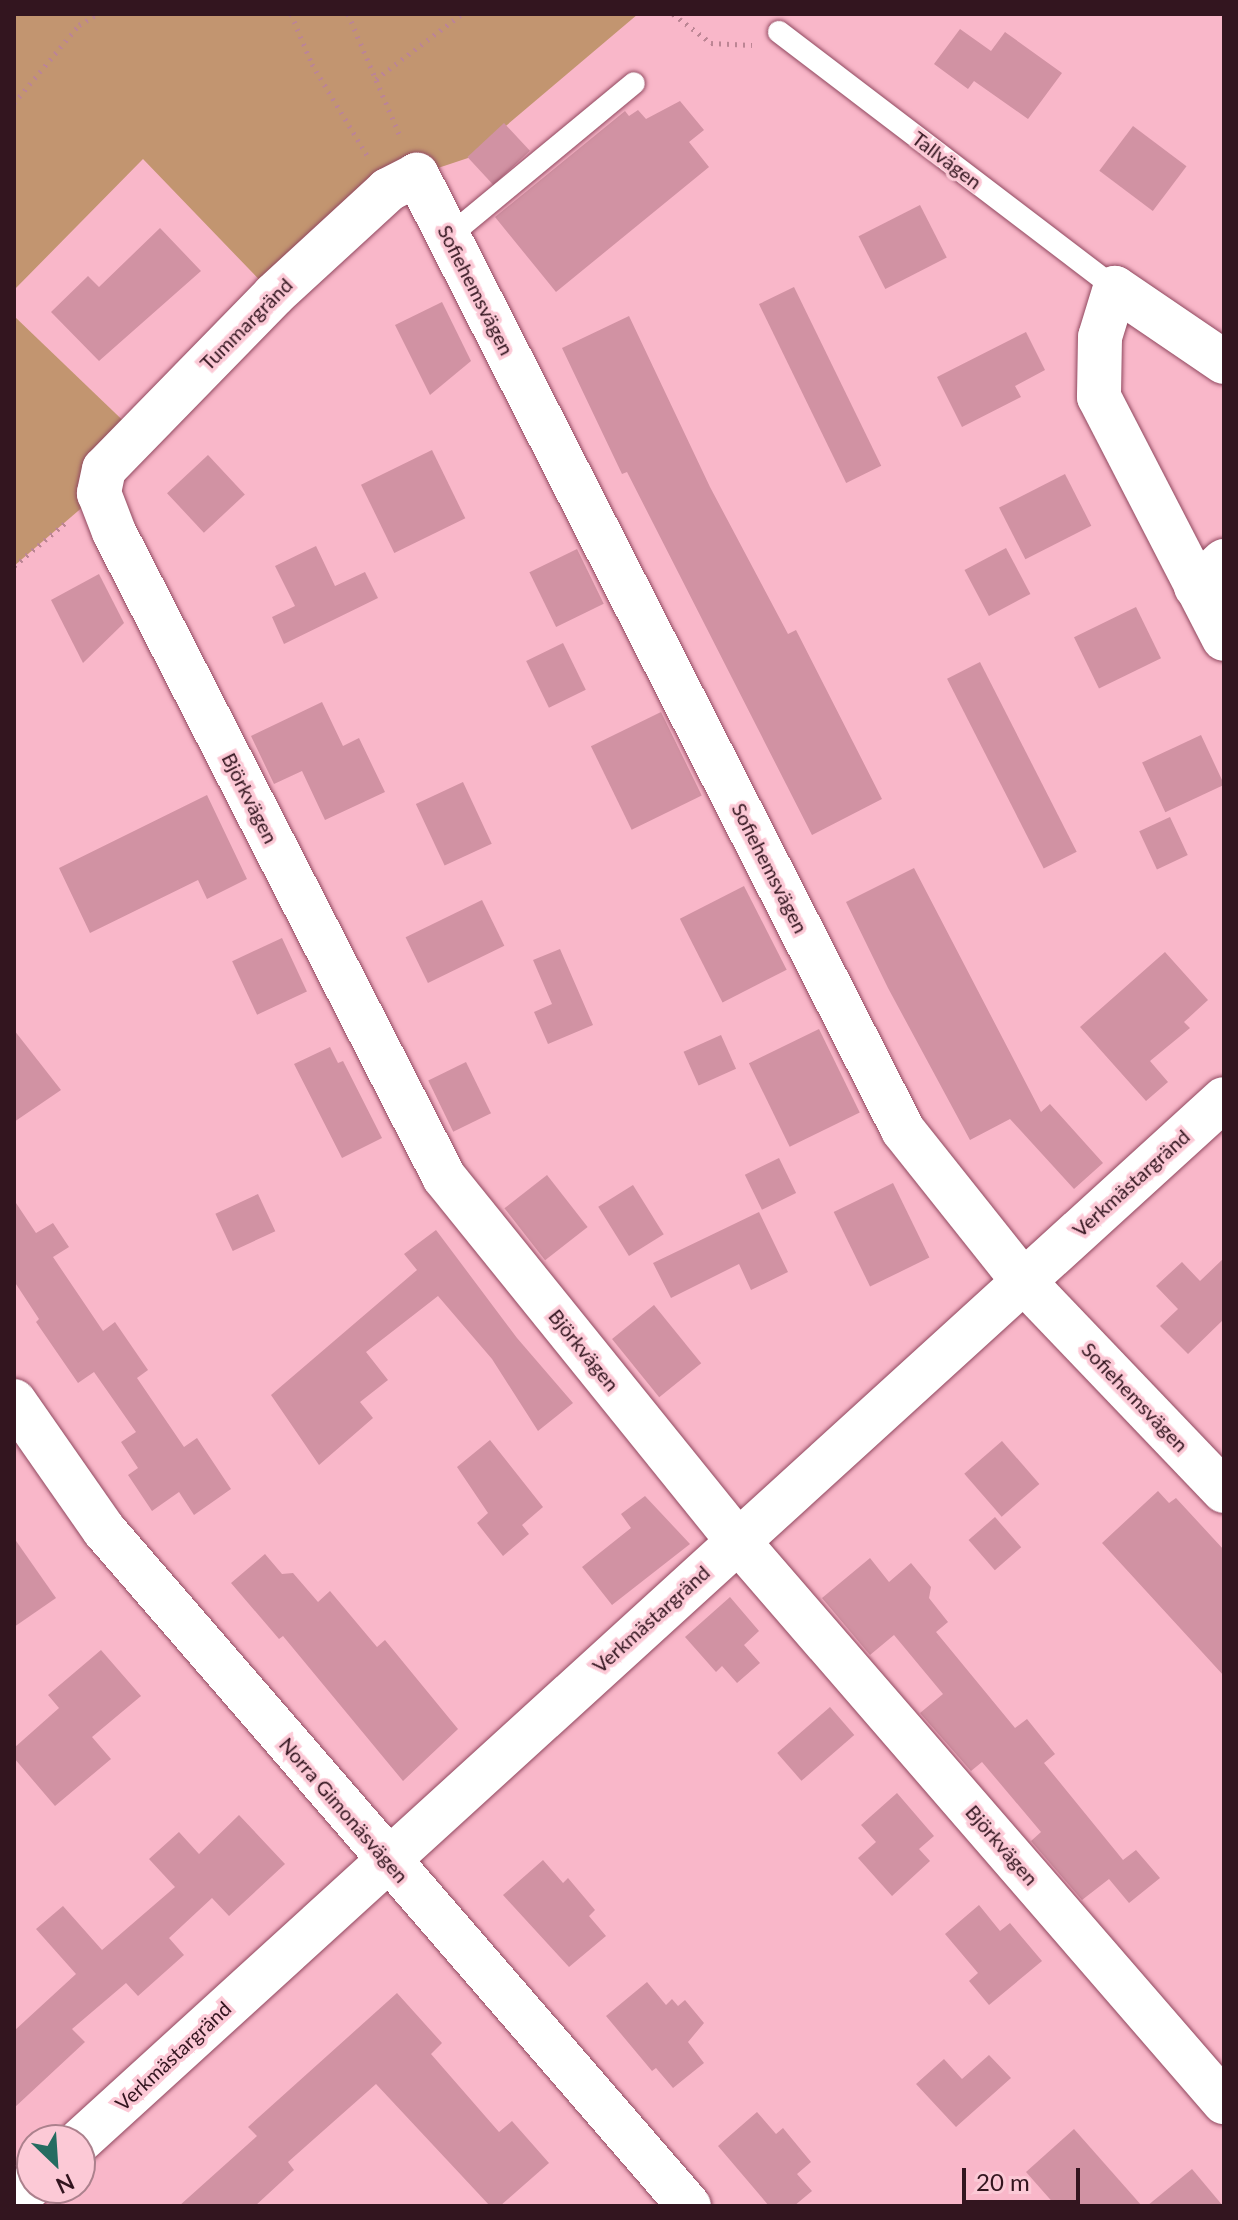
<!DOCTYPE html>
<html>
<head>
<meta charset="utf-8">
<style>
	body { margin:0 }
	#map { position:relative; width:1238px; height:2220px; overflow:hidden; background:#f9b7c9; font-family:Lato,sans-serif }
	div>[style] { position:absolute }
	.green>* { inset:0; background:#c29570 }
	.building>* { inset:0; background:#d192a3; transform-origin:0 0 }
	.path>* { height:5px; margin-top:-2.5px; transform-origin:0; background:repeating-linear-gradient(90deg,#bc8594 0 2px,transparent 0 8px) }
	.roads { filter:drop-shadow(0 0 2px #90485f) drop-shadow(0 0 2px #90485f) }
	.lane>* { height:22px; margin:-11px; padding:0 11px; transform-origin:11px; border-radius:11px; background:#fff }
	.street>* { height:44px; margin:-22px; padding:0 22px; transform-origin:22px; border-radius:22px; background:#fff }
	span { translate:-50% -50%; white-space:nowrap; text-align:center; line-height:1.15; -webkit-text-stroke:7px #fcc9d6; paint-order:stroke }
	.street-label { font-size:20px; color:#33151f }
	.frame { position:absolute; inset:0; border:16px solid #33151f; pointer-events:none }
	.north { position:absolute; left:16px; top:2124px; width:80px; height:80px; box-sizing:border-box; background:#fcc9d6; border:2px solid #ac818d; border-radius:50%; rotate:155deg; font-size:22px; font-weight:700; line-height:32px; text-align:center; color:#33151f }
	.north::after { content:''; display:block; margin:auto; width:28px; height:36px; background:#256c61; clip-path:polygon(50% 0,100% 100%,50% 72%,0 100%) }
	.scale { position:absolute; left:962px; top:2168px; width:118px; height:36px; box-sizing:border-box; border:4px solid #33151f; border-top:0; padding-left:10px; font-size:24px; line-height:28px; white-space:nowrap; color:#33151f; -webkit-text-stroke:6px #fcc9d6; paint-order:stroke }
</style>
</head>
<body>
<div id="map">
	<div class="green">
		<div style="clip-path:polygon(14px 14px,638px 14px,468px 158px,417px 175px,274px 295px,143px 159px,14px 290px)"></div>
		<div style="clip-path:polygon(14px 316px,138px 435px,99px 493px,14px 566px)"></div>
	</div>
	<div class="building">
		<div style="clip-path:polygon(960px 29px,991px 51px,1005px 32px,1062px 73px,1028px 119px,974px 81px,968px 89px,934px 64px)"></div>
		<div style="clip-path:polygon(680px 101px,704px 130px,689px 142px,709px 167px,556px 292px,495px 217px,625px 111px,629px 116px,638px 110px,646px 119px)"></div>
		<div style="left:504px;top:123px;width:38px;height:50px;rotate:47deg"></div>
		<div style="left:1133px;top:126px;width:67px;height:56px;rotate:37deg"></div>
		<div style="left:920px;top:205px;width:59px;height:69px;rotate:63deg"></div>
		<div style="clip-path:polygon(160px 228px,201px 271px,99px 361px,51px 312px,88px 276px,99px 287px)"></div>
		<div style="left:794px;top:287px;width:199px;height:39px;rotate:64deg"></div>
		<div style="clip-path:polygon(442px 302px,471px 361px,430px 395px,395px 325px)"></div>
		<div style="clip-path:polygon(629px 316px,710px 487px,788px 634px,796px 630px,882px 799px,812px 835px,627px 472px,622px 474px,562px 348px)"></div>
		<div style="clip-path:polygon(1026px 332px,1045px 370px,1015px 386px,1021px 397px,962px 427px,937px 377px)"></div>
		<div style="left:432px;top:450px;width:76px;height:79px;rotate:64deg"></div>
		<div style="left:208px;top:455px;width:54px;height:56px;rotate:47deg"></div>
		<div style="left:1065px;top:474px;width:58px;height:74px;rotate:63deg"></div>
		<div style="clip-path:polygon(316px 546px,335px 586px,365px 572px,378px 598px,284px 644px,272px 617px,295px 606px,275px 566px)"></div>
		<div style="left:1006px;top:548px;width:52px;height:47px;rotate:62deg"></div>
		<div style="left:577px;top:549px;width:61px;height:53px;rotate:64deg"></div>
		<div style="clip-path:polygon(99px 574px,124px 623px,83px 663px,51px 600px)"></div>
		<div style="left:1136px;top:607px;width:57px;height:69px;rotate:64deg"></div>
		<div style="left:563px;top:643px;width:52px;height:41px;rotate:64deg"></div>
		<div style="left:980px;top:662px;width:213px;height:37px;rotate:63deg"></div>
		<div style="clip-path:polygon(322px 702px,343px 746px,359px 738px,385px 792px,325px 820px,302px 771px,274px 784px,251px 736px)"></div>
		<div style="left:661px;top:712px;width:93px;height:78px;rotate:64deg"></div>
		<div style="left:1201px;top:735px;width:55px;height:65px;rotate:65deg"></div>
		<div style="left:463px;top:782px;width:68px;height:52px;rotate:65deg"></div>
		<div style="clip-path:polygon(207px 795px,247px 879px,207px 899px,198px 880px,90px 933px,59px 868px)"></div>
		<div style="left:1170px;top:817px;width:42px;height:34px;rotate:65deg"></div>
		<div style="clip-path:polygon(914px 868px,1041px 1112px,1050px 1104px,1103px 1163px,1074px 1189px,1010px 1119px,970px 1140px,888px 988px,846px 902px)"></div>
		<div style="left:744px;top:886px;width:94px;height:72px;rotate:63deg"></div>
		<div style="left:482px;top:900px;width:51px;height:85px;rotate:64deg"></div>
		<div style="left:282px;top:938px;width:59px;height:55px;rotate:65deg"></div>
		<div style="clip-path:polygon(560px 949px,593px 1025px,548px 1044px,534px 1012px,552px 1004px,533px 960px)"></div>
		<div style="clip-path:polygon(1165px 952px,1208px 1000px,1184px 1022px,1190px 1028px,1150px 1061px,1168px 1082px,1146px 1101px,1080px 1027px)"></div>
		<div style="left:819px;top:1029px;width:93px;height:78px;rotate:64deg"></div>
		<div style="clip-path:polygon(14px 1030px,61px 1090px,14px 1122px)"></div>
		<div style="left:721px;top:1035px;width:37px;height:41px;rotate:66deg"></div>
		<div style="clip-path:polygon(330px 1047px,338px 1063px,343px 1061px,382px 1138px,342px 1158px,294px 1064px)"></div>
		<div style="left:466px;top:1062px;width:57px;height:42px;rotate:64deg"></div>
		<div style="left:779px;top:1158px;width:39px;height:38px;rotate:64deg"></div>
		<div style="left:547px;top:1175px;width:66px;height:54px;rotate:52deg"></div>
		<div style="left:893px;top:1183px;width:83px;height:66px;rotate:64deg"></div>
		<div style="left:633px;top:1185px;width:58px;height:41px;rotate:58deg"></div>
		<div style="left:258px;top:1194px;width:41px;height:47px;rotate:65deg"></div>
		<div style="clip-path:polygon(14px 1200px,36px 1233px,53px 1223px,69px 1247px,53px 1257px,103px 1331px,115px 1322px,148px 1370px,137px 1378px,184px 1447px,197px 1438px,231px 1489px,194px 1515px,179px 1492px,152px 1511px,128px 1475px,138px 1468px,121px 1442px,136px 1432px,94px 1372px,78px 1383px,36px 1322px,39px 1319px,14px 1281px)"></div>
		<div style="clip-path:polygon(759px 1212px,788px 1272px,751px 1290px,739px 1264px,671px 1298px,653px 1263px)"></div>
		<div style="clip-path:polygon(436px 1230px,517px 1338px,573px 1403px,538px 1431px,492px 1359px,438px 1296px,366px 1352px,388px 1380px,360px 1402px,373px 1418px,319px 1465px,271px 1395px,417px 1270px,404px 1254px)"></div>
		<div style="clip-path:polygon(1224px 1258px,1224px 1319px,1188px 1354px,1160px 1326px,1178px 1309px,1156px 1286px,1182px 1262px,1200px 1281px)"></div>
		<div style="left:654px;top:1305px;width:75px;height:54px;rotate:51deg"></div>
		<div style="clip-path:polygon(490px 1440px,543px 1507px,522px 1525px,529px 1534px,503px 1556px,477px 1523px,488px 1513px,457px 1467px)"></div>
		<div style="left:1002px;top:1441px;width:57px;height:50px;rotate:49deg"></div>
		<div style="clip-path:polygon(1158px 1491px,1169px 1503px,1176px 1498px,1224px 1550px,1224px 1676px,1102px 1543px)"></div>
		<div style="clip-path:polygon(645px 1496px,690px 1544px,612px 1605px,582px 1567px,631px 1528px,621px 1514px)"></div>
		<div style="left:995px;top:1517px;width:40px;height:35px;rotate:49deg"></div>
		<div style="clip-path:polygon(14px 1538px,56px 1598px,14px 1627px)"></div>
		<div style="clip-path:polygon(265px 1554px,282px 1574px,293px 1573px,318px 1602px,330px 1591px,377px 1647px,385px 1640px,458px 1729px,403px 1781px,283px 1636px,279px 1639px,231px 1583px)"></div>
		<div style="clip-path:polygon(870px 1558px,889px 1582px,911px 1563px,931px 1587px,929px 1598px,948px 1622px,936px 1632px,1015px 1728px,1027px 1719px,1055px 1754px,1044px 1763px,1123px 1860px,1136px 1850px,1160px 1878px,1129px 1903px,1109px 1879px,1082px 1900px,1031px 1841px,1041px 1832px,982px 1762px,971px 1771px,920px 1713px,943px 1694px,894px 1635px,870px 1655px,822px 1598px)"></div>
		<div style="clip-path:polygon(730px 1597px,759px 1631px,744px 1645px,760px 1663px,737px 1683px,722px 1666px,716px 1672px,685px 1637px)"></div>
		<div style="clip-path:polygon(101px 1650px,141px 1696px,92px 1737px,111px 1759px,55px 1806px,14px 1758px,14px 1748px,59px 1708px,48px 1695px)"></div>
		<div style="left:830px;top:1707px;width:37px;height:70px;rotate:49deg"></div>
		<div style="clip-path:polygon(897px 1793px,934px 1836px,919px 1849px,930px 1861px,892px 1896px,858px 1858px,876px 1842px,861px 1825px)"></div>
		<div style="clip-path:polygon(239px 1815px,285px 1864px,229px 1916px,212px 1898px,169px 1938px,184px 1955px,138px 1996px,126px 1983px,72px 2029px,85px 2042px,14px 2108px,14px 2031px,76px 1974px,36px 1929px,63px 1906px,102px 1950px,175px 1887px,149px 1859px,179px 1832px,199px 1854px)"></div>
		<div style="clip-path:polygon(543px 1860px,563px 1883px,568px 1878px,595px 1910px,589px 1916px,606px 1936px,569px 1967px,503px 1895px)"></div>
		<div style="clip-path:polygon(979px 1905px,1000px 1931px,1010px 1923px,1042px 1961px,989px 2005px,969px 1981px,978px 1973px,945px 1934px)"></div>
		<div style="clip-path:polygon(647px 1982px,666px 2005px,672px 1999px,678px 2006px,685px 2000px,704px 2023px,688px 2042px,704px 2063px,673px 2088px,656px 2068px,652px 2071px,606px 2016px)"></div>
		<div style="clip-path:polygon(397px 1993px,442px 2043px,431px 2054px,499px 2132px,512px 2121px,549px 2163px,500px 2206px,490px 2206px,376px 2084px,288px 2162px,294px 2170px,255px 2206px,179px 2206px,257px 2136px,248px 2127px)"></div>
		<div style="clip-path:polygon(989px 2055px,1011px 2078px,956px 2127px,916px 2084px,944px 2059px,962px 2079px)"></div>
		<div style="clip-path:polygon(757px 2112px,776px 2134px,783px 2128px,811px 2162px,797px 2174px,812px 2191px,794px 2206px,769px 2206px,718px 2146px)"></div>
		<div style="clip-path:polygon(1074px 2129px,1142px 2206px,1056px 2206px,1026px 2172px)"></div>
		<div style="clip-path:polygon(1192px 2169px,1223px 2206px,1147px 2206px)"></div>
	</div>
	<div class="path">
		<div style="left:291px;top:14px;width:54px;rotate:67.2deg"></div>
		<div style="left:312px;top:64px;width:109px;rotate:58.9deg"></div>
		<div style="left:348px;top:14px;width:135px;rotate:66.9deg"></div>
		<div style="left:673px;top:14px;width:48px;rotate:37.3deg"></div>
		<div style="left:711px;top:43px;width:41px;rotate:2.8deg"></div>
		<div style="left:376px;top:79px;width:108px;rotate:-37.1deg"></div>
		<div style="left:14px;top:103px;width:102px;rotate:-50.2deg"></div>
		<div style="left:79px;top:25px;width:21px;rotate:-31deg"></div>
		<div style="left:14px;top:566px;width:67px;rotate:-40.1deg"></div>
	</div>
	<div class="roads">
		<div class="lane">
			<div style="left:779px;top:32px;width:422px;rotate:37.3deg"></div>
			<div style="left:448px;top:237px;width:241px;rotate:-39.6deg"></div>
		</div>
		<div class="street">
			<div style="left:1224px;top:362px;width:132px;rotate:-145.8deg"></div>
			<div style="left:1115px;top:288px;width:51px;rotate:107deg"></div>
			<div style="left:1100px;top:337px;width:60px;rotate:91deg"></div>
			<div style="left:1099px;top:397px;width:272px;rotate:62.7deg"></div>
			<div style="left:1196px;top:587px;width:38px;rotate:-43deg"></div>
			<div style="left:14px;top:1401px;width:157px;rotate:55.1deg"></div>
			<div style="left:104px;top:1530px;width:894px;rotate:49.13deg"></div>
			<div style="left:1224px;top:1491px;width:291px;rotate:-133.7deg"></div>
			<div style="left:1023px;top:1281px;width:193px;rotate:-128.5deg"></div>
			<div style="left:903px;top:1130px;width:1072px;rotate:-116.97deg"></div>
			<div style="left:417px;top:175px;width:33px;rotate:153deg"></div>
			<div style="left:388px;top:190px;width:155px;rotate:137.4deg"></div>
			<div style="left:274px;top:295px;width:243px;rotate:134.3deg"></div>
			<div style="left:104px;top:469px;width:25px;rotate:102deg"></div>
			<div style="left:99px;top:493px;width:42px;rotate:69deg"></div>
			<div style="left:114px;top:532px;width:725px;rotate:62.9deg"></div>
			<div style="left:444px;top:1177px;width:466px;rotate:51.1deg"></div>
			<div style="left:737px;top:1540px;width:744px;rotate:49.09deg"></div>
			<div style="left:80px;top:2141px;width:1547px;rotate:-42.33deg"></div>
			<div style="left:14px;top:2201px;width:25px;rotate:-43deg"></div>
		</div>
	</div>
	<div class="street-label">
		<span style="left:947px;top:160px;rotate:37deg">Tallvägen</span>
		<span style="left:476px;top:290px;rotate:63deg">Sofiehemsvägen</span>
		<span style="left:246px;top:324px;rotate:-45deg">Tummargränd</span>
		<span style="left:250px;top:798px;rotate:63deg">Björkvägen</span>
		<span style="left:770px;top:868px;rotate:63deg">Sofiehemsvägen</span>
		<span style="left:1131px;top:1183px;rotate:-42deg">Verkmästargränd</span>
		<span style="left:584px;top:1350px;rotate:51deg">Björkvägen</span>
		<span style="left:1135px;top:1397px;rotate:46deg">Sofiehemsvägen</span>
		<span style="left:651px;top:1619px;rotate:-42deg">Verkmästargränd</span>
		<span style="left:344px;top:1810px;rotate:49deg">Norra Gimonäsvägen</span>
		<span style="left:1002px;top:1845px;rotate:49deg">Björkvägen</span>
		<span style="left:173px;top:2056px;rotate:-43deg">Verkmästargränd</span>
	</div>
	<div class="frame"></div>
	<div class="north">N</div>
	<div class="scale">20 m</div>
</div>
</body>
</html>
